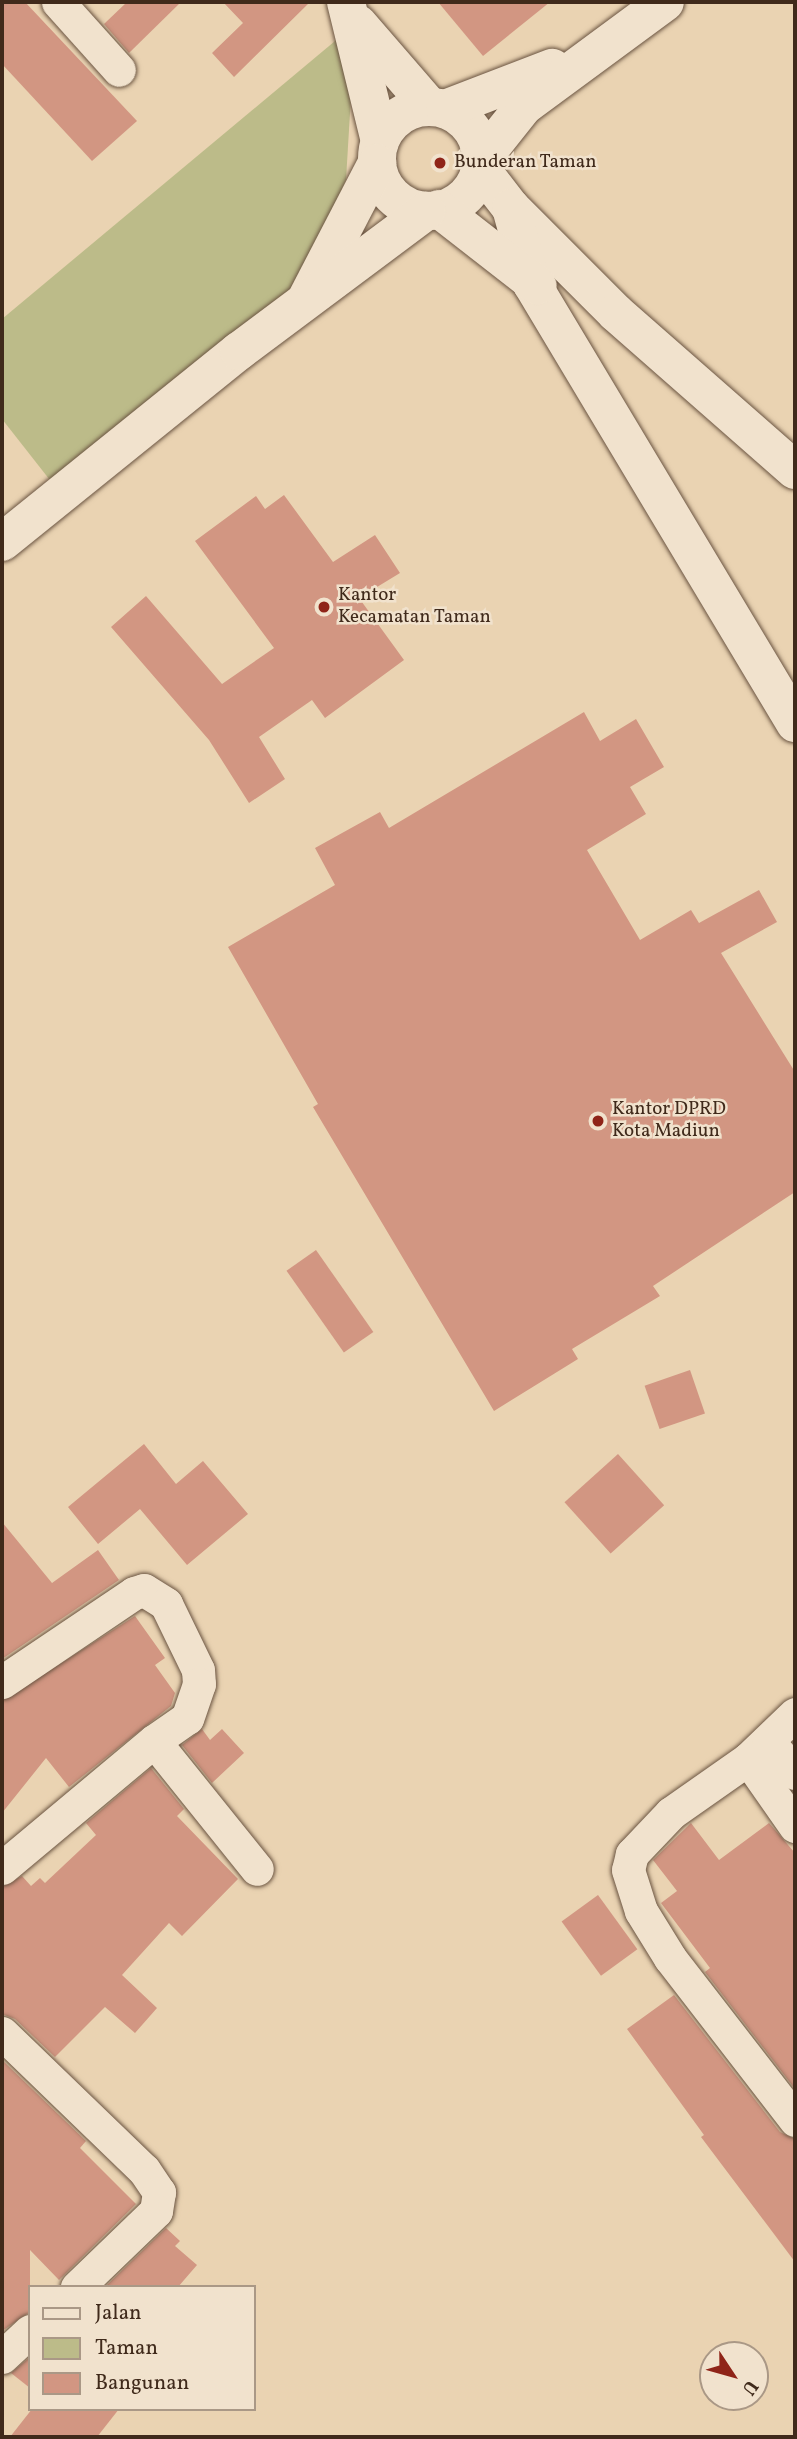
<!DOCTYPE html>
<html>
<head>
<meta charset="utf-8">
<style>
	body { margin:0 }
	#map { position:relative; width:797px; height:2439px; overflow:hidden; background:#ead3b2; font-family:Vollkorn,serif }
	div>[style] { position:absolute }
	.green>* { inset:0; background:#bcbb89 }
	.building>* { inset:0; background:#d29682; transform-origin:0 0 }
	.roads { filter:drop-shadow(0 0 2px #6a5441) drop-shadow(0 0 2px #6a5441) }
	.street>* { height:33px; margin:-16.5px; padding:0 16.5px; transform-origin:16.5px; border-radius:16.5px; background:#f1e2cd }
	.secondary>* { height:38px; margin:-19px; padding:0 19px; transform-origin:19px; border-radius:19px; background:#f1e2cd }
	.secondary>.ring { margin:-19px; padding:0; box-sizing:content-box; background:none; border:38px solid #f1e2cd; border-radius:50% }
	.dots>* { width:19px; height:19px; translate:-50% -50%; box-sizing:border-box; border:4px solid #f1e2cd; border-radius:50% }
	span { translate:-50% -50%; white-space:nowrap; text-align:center; line-height:1.15; -webkit-text-stroke:5px #f1e2cd; paint-order:stroke }
	.poi-label { font-size:19px; color:#402a1b }
	.left { translate:0 -50%; text-align:left }
	.frame { position:absolute; inset:0; border:4px solid #402a1b; pointer-events:none }
	.legend { position:absolute; left:28px; top:2285px; width:228px; height:126px; box-sizing:border-box; background:#f1e2cd; border:2px solid #aa9886; margin:0; padding:9px 12px; list-style:none; font-size:21px; color:#402a1b }
	.legend li { display:flex; align-items:center; gap:14px; height:35px }
	.legend b { width:35px; border:2px solid #aa9886 }
	.north { position:absolute; left:699px; top:2341px; width:70px; height:70px; box-sizing:border-box; background:#f1e2cd; border:2px solid #aa9886; border-radius:50%; rotate:126deg; font-size:19px; font-weight:700; line-height:28px; text-align:center; color:#402a1b }
	.north::after { content:''; display:block; margin:auto; width:24px; height:32px; background:#8f2418; clip-path:polygon(50% 0,100% 100%,50% 72%,0 100%) }
</style>
</head>
<body>
<div id="map">
	<div class="green">
		<div style="clip-path:polygon(341px 36px,352px 79px,346px 180px,294px 297px,53px 484px,2px 419px,2px 319px)"></div>
	</div>
	<div class="building">
		<div style="clip-path:polygon(2px 2px,25px 2px,137px 121px,92px 161px,2px 64px)"></div>
		<div style="clip-path:polygon(127px 2px,181px 2px,129px 53px,104px 24px)"></div>
		<div style="clip-path:polygon(223px 2px,310px 2px,234px 77px,212px 53px,243px 23px)"></div>
		<div style="clip-path:polygon(438px 2px,550px 2px,483px 56px)"></div>
		<div style="clip-path:polygon(284px 495px,333px 562px,375px 535px,400px 573px,359px 598px,404px 660px,325px 718px,312px 700px,259px 737px,285px 779px,249px 803px,209px 740px,111px 627px,146px 596px,222px 684px,274px 648px,195px 541px,256px 496px,265px 509px)"></div>
		<div style="clip-path:polygon(584px 712px,600px 741px,636px 719px,664px 767px,630px 787px,646px 814px,587px 850px,640px 940px,691px 910px,699px 923px,759px 890px,777px 922px,721px 953px,795px 1072px,795px 1192px,653px 1286px,660px 1296px,572px 1349px,578px 1359px,494px 1411px,313px 1107px,318px 1104px,228px 947px,335px 885px,315px 848px,380px 812px,389px 828px)"></div>
		<div style="left:316px;top:1250px;width:100px;height:36px;rotate:55deg"></div>
		<div style="left:690px;top:1370px;width:46px;height:48px;rotate:71deg"></div>
		<div style="clip-path:polygon(144px 1444px,176px 1484px,203px 1461px,248px 1514px,187px 1565px,140px 1509px,98px 1544px,68px 1507px)"></div>
		<div style="left:618px;top:1454px;width:69px;height:72px;rotate:48deg"></div>
		<div style="clip-path:polygon(2px 1522px,52px 1583px,98px 1550px,119px 1580px,2px 1659px)"></div>
		<div style="clip-path:polygon(135px 1616px,165px 1658px,155px 1665px,175px 1693px,171px 1706px,69px 1787px,46px 1758px,2px 1813px,2px 1701px)"></div>
		<div style="clip-path:polygon(202px 1729px,210px 1740px,222px 1729px,244px 1753px,212px 1783px,182px 1745px)"></div>
		<div style="clip-path:polygon(151px 1768px,184px 1809px,177px 1816px,238px 1879px,182px 1936px,169px 1923px,122px 1975px,157px 2008px,135px 2033px,105px 2007px,55px 2057px,15px 2019px,2px 2014px,2px 1887px,22px 1876px,31px 1886px,40px 1878px,45px 1883px,96px 1835px,86px 1823px)"></div>
		<div style="clip-path:polygon(691px 1823px,719px 1860px,769px 1823px,795px 1853px,795px 2089px,705px 1972px,710px 1968px,661px 1903px,677px 1891px,653px 1860px)"></div>
		<div style="left:598px;top:1895px;width:67px;height:45px;rotate:54deg"></div>
		<div style="clip-path:polygon(674px 1995px,780px 2132px,795px 2139px,795px 2262px,701px 2137px,704px 2135px,627px 2029px)"></div>
		<div style="clip-path:polygon(2px 2060px,86px 2141px,80px 2148px,136px 2204px,59px 2280px,30px 2250px,30px 2312px,2px 2331px)"></div>
		<div style="clip-path:polygon(166px 2228px,180px 2241px,175px 2246px,197px 2265px,178px 2287px,105px 2287px)"></div>
		<div style="clip-path:polygon(30px 2357px,30px 2388px,11px 2373px)"></div>
		<div style="clip-path:polygon(32px 2409px,119px 2409px,97px 2437px,10px 2437px)"></div>
	</div>
	<div class="roads">
		<div class="street">
			<div style="left:58px;top:2px;width:91px;rotate:48.1deg"></div>
			<div style="left:2px;top:1682px;width:159px;rotate:-34deg"></div>
			<div style="left:134px;top:1593px;width:10px;rotate:-17deg"></div>
			<div style="left:144px;top:1590px;width:26px;rotate:32deg"></div>
			<div style="left:166px;top:1604px;width:73px;rotate:64.1deg"></div>
			<div style="left:198px;top:1670px;width:14px;rotate:86deg"></div>
			<div style="left:199px;top:1684px;width:36px;rotate:109deg"></div>
			<div style="left:187px;top:1718px;width:40px;rotate:145.1deg"></div>
			<div style="left:154px;top:1741px;width:164px;rotate:51.2deg"></div>
			<div style="left:795px;top:1714px;width:65px;rotate:136.2deg"></div>
			<div style="left:748px;top:1759px;width:94px;rotate:145deg"></div>
			<div style="left:671px;top:1813px;width:57px;rotate:133.6deg"></div>
			<div style="left:632px;top:1854px;width:16px;rotate:104deg"></div>
			<div style="left:628px;top:1870px;width:43px;rotate:72.4deg"></div>
			<div style="left:641px;top:1911px;width:55px;rotate:58.3deg"></div>
			<div style="left:670px;top:1958px;width:205px;rotate:52.3deg"></div>
			<div style="left:768px;top:1741px;width:42px;rotate:49.8deg"></div>
			<div style="left:748px;top:1759px;width:82px;rotate:55deg"></div>
			<div style="left:2px;top:1868px;width:198px;rotate:-39.9deg"></div>
			<div style="left:2px;top:2033px;width:197px;rotate:44deg"></div>
			<div style="left:144px;top:2170px;width:27px;rotate:56deg"></div>
			<div style="left:159px;top:2192px;width:19px;rotate:99deg"></div>
			<div style="left:156px;top:2211px;width:110px;rotate:136.1deg"></div>
			<div style="left:2px;top:2357px;width:38px;rotate:-43deg"></div>
		</div>
		<div class="secondary">
			<div style="left:346px;top:2px;width:143px;rotate:76.3deg"></div>
			<div style="left:358px;top:24px;width:108px;rotate:49.1deg"></div>
			<div class="ring" style="left:377px;top:107px;width:66px;height:66px"></div>
			<div style="left:445px;top:109px;width:115px;rotate:-21deg"></div>
			<div style="left:481px;top:160px;width:69px;rotate:-51.5deg"></div>
			<div style="left:524px;top:106px;width:175px;rotate:-36.4deg"></div>
			<div style="left:480px;top:168px;width:51px;rotate:52.2deg"></div>
			<div style="left:511px;top:208px;width:148px;rotate:45deg"></div>
			<div style="left:616px;top:313px;width:238px;rotate:41.3deg"></div>
			<div style="left:511px;top:208px;width:79px;rotate:74.6deg"></div>
			<div style="left:532px;top:284px;width:512px;rotate:59.07deg"></div>
			<div style="left:439px;top:209px;width:125px;rotate:37.9deg"></div>
			<div style="left:308px;top:296px;width:150px;rotate:-62.6deg"></div>
			<div style="left:2px;top:542px;width:304px;rotate:-38.9deg"></div>
			<div style="left:239px;top:351px;width:234px;rotate:-36.8deg"></div>
		</div>
	</div>
	<div class="dots">
		<div style="left:440px;top:163px;background:#8f2418"></div>
		<div style="left:324px;top:607px;background:#8f2418"></div>
		<div style="left:598px;top:1121px;background:#8f2418"></div>
	</div>
	<div class="poi-label">
		<span class="left" style="left:454px;top:163px">Bunderan Taman</span>
		<span class="left" style="left:338px;top:607px">Kantor<br>Kecamatan Taman</span>
		<span class="left" style="left:612px;top:1121px">Kantor DPRD<br>Kota Madiun</span>
	</div>
	<div class="frame"></div>
	<ul class="legend">
	<li><b style="height:9px;background:#f1e2cd"></b>Jalan</li>
	<li><b style="height:19px;background:#bcbb89"></b>Taman</li>
	<li><b style="height:19px;background:#d29682"></b>Bangunan</li>
	</ul>
	<div class="north">U</div>
</div>
</body>
</html>
